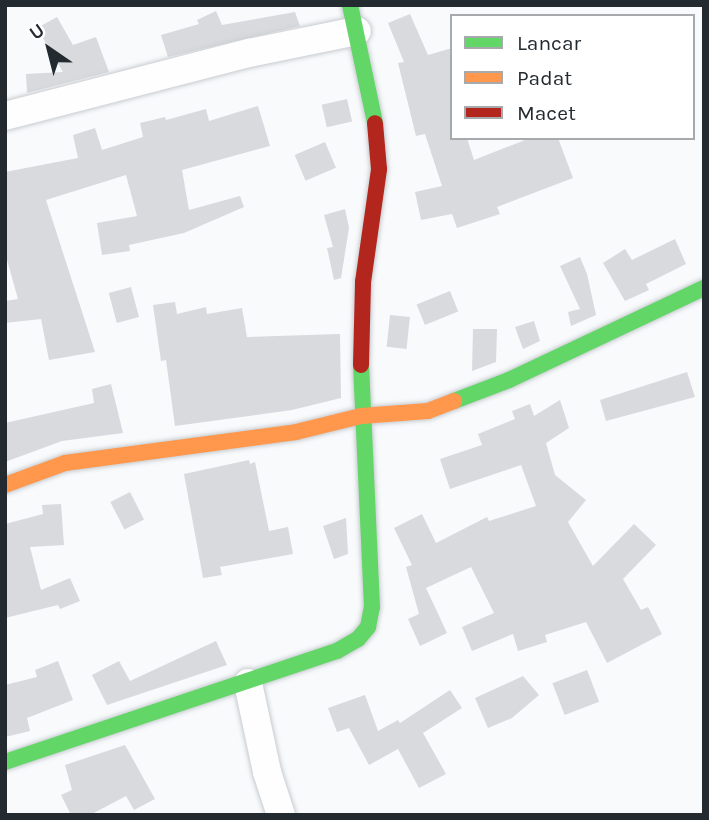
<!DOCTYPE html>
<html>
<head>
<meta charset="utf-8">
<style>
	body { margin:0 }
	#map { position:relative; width:709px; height:820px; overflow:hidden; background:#f8fafc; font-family:Karla,sans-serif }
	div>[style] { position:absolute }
	.building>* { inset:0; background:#d8dade; transform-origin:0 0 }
	.roads { filter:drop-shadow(0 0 2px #c8cccf) drop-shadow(0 0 2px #c8cccf) }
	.street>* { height:28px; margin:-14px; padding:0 14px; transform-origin:14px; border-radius:14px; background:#fefeff }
	.fast>* { height:16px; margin:-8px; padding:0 8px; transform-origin:8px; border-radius:8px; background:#63d668 }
	.slow>* { height:16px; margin:-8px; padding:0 8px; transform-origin:8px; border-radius:8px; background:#ff974d }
	.jam>* { height:16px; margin:-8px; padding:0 8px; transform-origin:8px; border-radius:8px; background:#b3261e }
	span { translate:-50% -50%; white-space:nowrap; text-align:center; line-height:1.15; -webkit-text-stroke:5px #fff; paint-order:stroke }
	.frame { position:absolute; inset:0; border:7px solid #242b30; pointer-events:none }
	.legend { position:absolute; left:450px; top:14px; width:245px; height:126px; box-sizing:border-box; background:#fff; border:2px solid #a7aaac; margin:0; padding:9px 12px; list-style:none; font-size:21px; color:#242b30 }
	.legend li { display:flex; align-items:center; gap:14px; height:35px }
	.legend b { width:35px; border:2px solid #a7aaac }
	.north { position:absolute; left:14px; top:14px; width:70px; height:70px; -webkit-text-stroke:5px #fff; paint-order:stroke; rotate:325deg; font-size:19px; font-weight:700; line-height:28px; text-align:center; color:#242b30 }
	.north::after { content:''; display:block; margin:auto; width:24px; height:32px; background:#242b30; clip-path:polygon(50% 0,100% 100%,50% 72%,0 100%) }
</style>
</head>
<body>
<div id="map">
	<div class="building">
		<div style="clip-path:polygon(216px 11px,222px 25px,295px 12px,300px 26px,168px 57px,161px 35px,199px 24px,197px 20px)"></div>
		<div style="clip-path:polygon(410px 14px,428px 55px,452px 48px,452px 138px,467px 138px,474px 160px,530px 138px,558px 138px,573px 178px,497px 207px,500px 214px,457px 228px,452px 214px,421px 220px,415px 192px,442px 186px,425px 134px,416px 136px,398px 63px,404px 62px,388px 23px)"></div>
		<div style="clip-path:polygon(57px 17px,73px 45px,96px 37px,109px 72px,27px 93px,26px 74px,63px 72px,37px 28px)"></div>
		<div style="left:347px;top:99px;width:23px;height:26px;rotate:77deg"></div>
		<div style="clip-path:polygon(258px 106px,270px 146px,182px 170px,189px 210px,240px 196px,244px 207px,184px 233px,129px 245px,130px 251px,102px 255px,97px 223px,137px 216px,126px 175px,46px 200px,95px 352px,49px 360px,41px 319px,5px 323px,5px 301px,18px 299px,5px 253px,5px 172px,78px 158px,73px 135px,95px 128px,102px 150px,143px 137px,140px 123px,165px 117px,166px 120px,206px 109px,209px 121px)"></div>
		<div style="left:325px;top:142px;width:28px;height:33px;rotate:67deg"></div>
		<div style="clip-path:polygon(345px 209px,349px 228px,341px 278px,334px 280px,327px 248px,333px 247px,324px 215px)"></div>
		<div style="clip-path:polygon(675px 239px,686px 264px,646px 284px,649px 290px,625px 301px,603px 263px,625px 249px,632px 260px)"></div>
		<div style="clip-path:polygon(580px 257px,587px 274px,596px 315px,571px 326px,568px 312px,580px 309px,560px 266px)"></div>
		<div style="left:131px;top:287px;width:31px;height:23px;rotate:75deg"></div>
		<div style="left:450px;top:291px;width:22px;height:36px;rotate:68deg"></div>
		<div style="clip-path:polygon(175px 302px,177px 314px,206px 307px,207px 314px,242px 308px,247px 337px,340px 334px,341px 398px,292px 410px,175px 426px,166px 360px,161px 361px,153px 305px)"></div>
		<div style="left:390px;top:315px;width:20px;height:32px;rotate:6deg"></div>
		<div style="clip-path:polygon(534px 321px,540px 341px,523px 349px,515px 327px)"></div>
		<div style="clip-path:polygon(473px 329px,497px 329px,496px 362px,472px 371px)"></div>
		<div style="clip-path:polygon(687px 372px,695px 397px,606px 421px,600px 400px)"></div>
		<div style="clip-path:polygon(111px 384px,123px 433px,62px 441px,5px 462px,5px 423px,94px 403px,92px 389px)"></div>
		<div style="clip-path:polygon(560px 400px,569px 428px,546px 443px,555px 475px,586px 500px,568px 522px,593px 566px,634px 524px,656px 545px,623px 579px,641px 610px,648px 607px,662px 634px,607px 663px,586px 622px,545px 635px,547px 642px,518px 651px,513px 634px,472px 651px,462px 627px,494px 613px,471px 567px,426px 588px,447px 633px,420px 646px,408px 619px,419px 614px,406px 567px,412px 565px,394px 528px,422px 514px,436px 543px,487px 517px,489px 521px,536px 506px,521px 465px,450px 489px,440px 459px,482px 445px,478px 434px,515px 419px,512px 411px,530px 404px,534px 416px)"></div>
		<div style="clip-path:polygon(249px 460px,250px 464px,255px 462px,269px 531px,288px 527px,293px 554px,220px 567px,222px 575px,203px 578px,184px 474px)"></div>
		<div style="left:130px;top:492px;width:31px;height:22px;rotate:63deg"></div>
		<div style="clip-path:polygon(61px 504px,64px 545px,30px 547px,41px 590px,70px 578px,80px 601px,60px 609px,58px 605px,5px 618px,5px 524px,43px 514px,42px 505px)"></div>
		<div style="clip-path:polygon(346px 518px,348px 554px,334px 559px,323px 526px)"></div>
		<div style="clip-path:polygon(216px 641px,227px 665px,107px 705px,92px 675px,119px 661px,130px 681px)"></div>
		<div style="clip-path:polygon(58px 661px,73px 700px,27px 718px,30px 731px,5px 737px,5px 685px,37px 677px,35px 670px)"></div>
		<div style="left:587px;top:670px;width:34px;height:37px;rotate:69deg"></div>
		<div style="clip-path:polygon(523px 676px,539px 695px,512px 718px,488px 728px,475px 698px)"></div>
		<div style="clip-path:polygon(450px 690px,462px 708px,423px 733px,446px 774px,419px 788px,398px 749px,369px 765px,349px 728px,337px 732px,328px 708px,365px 695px,378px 731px,398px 720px,400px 723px)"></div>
		<div style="clip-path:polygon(125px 745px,155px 799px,134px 810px,126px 796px,90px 815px,71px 815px,61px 795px,72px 790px,65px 765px)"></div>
	</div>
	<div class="roads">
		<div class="street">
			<div style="left:5px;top:116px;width:252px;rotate:-14.5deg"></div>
			<div style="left:249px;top:53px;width:110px;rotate:-11.5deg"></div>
			<div style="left:248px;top:683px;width:91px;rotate:77.9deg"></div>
			<div style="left:267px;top:772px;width:45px;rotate:72deg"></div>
		</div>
		<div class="fast">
			<div style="left:350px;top:5px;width:121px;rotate:78deg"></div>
			<div style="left:454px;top:401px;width:59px;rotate:-20.9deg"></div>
			<div style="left:509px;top:380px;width:216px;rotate:-25.3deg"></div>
			<div style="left:5px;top:762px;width:350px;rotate:-18.5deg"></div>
			<div style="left:337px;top:651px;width:24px;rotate:-30deg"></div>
			<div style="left:358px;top:639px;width:16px;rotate:-50deg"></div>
			<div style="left:368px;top:627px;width:20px;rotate:-79deg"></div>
			<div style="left:372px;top:607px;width:242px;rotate:-92.6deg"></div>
		</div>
		<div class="slow">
			<div style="left:5px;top:485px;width:64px;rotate:-20.1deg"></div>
			<div style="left:65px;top:463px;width:233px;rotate:-7.6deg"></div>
			<div style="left:296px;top:432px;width:67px;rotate:-13.8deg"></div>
			<div style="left:361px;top:416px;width:67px;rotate:-4.3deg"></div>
			<div style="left:428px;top:411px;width:28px;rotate:-21deg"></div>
		</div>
		<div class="jam">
			<div style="left:361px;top:365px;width:83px;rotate:-88.6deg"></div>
			<div style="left:363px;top:282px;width:114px;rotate:-81.9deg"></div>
			<div style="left:379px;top:169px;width:46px;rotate:-95deg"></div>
		</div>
	</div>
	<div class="frame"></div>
	<ul class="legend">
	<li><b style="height:9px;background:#63d668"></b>Lancar</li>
	<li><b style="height:9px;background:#ff974d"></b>Padat</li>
	<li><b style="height:9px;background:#b3261e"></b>Macet</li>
	</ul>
	<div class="north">U</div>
</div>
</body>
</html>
